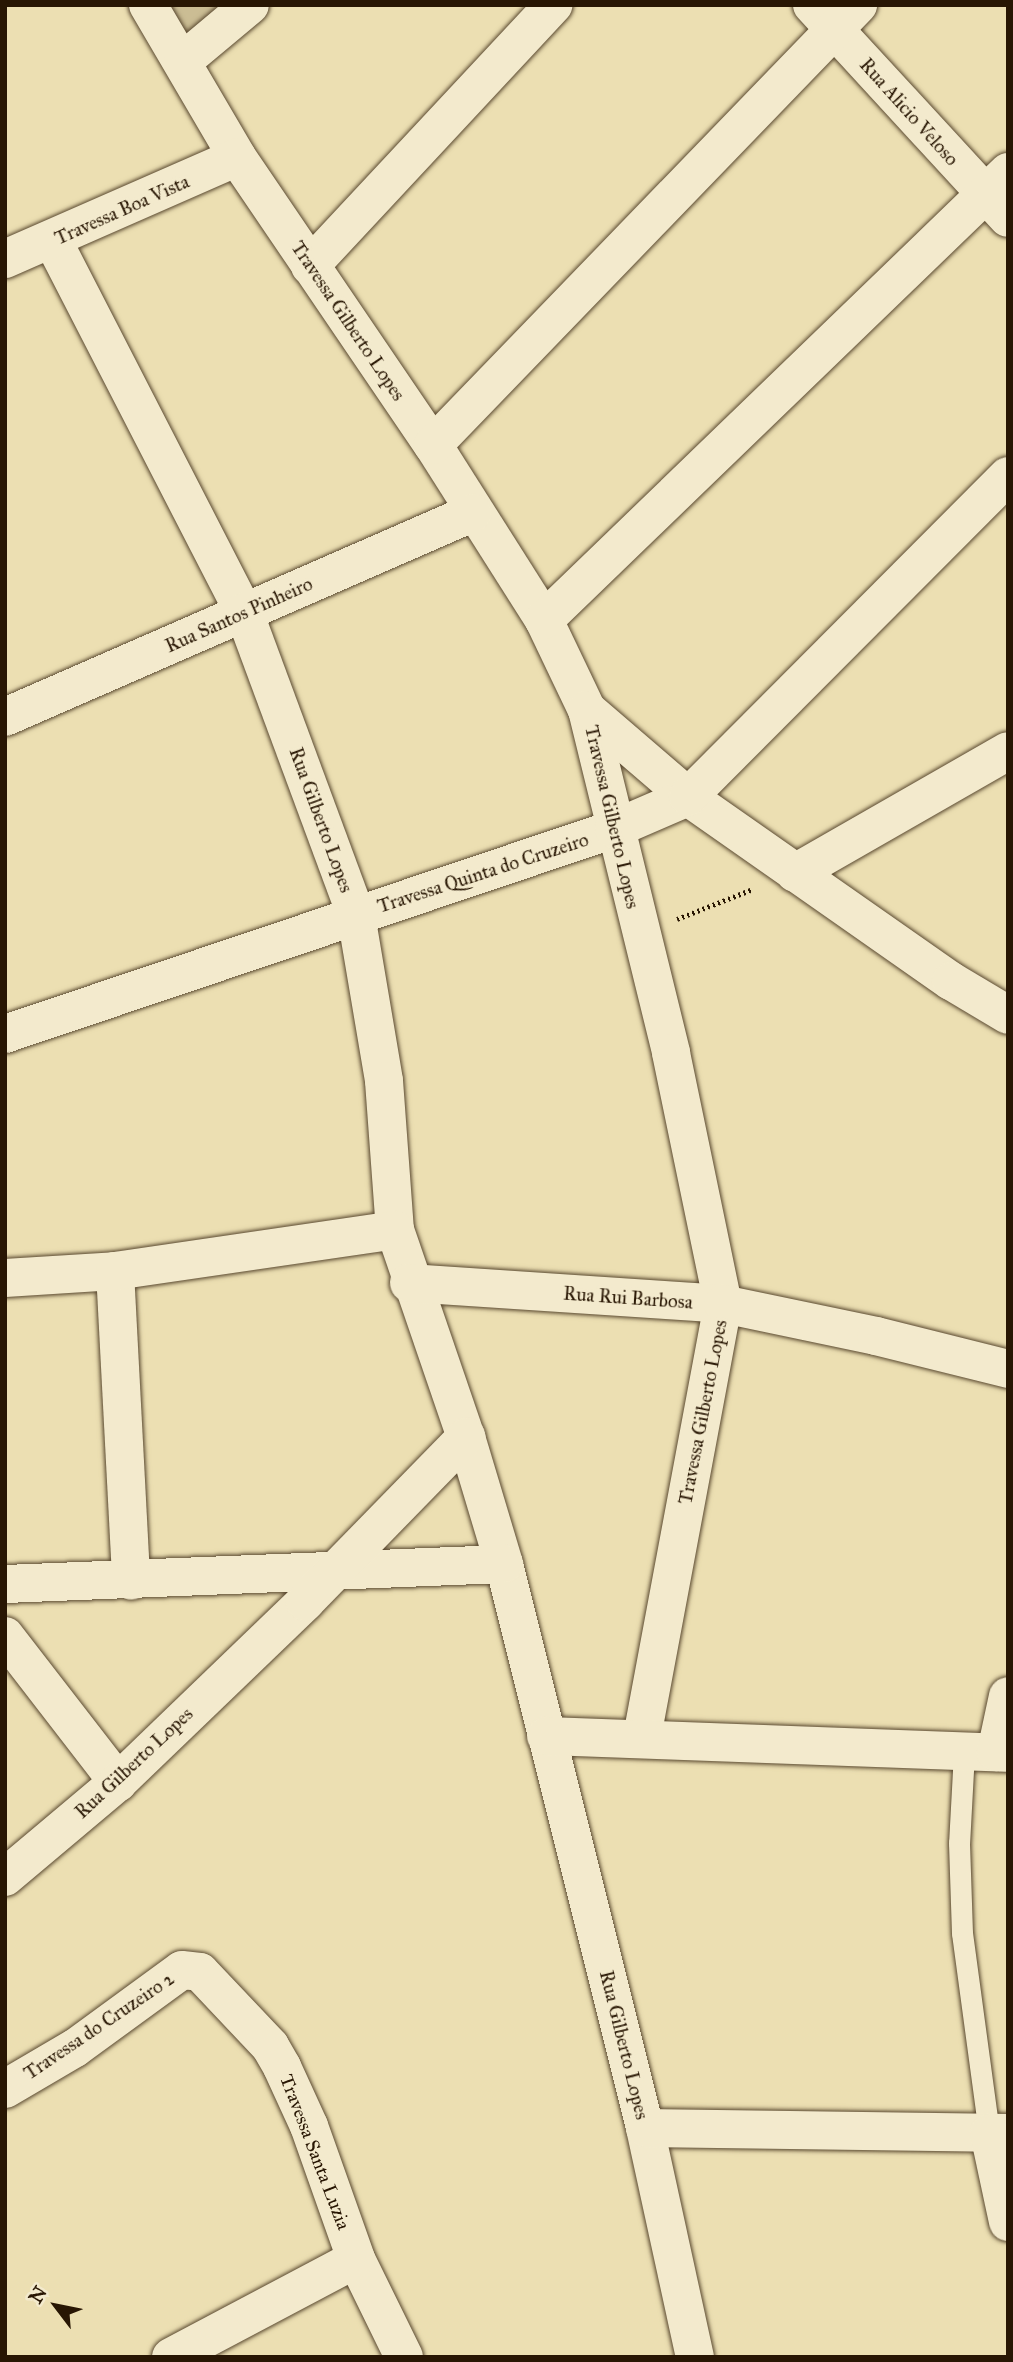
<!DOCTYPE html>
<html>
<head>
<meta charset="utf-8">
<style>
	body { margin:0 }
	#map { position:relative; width:1013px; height:2362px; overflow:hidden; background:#ecdfb2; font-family:"IM FELL Great Primer",serif }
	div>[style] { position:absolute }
	.green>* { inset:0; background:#cbbd94 }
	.path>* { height:4.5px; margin-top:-2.25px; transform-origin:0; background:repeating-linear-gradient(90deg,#281603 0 2px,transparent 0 5.5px) }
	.roads { filter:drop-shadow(0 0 2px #59482f) drop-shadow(0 0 2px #59482f) }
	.service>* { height:21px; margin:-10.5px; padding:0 10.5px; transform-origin:10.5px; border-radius:10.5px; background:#f3eacd }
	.minor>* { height:38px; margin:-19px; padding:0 19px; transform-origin:19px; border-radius:19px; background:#f3eacd }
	span { translate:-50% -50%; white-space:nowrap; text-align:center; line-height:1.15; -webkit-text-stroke:6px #f3eacd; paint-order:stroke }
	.street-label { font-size:19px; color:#281603 }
	.frame { position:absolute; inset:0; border:7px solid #281603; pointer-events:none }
	.north { position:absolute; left:21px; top:2271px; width:70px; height:70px; -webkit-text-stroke:5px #f3eacd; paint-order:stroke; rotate:302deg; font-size:19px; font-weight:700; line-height:28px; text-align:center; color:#281603 }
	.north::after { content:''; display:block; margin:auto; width:24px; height:32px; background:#281603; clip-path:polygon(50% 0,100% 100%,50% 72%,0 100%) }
</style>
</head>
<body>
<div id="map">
	<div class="green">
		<div style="clip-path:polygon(162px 5px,237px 5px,188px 45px)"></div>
	</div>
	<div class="path">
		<div style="left:677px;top:919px;width:82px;rotate:-21.5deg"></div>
	</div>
	<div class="roads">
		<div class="service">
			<div style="left:964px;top:1752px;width:91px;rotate:93.1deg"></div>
			<div style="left:959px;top:1843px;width:90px;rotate:88.1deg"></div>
			<div style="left:962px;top:1933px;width:202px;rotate:82.3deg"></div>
		</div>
		<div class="minor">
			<div style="left:148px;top:5px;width:176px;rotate:59.6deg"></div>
			<div style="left:237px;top:157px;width:348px;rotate:55.8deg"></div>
			<div style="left:433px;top:445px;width:207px;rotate:57.6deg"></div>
			<div style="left:544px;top:620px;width:100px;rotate:64.5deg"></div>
			<div style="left:587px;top:710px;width:353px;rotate:76.2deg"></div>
			<div style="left:671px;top:1053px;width:256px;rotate:78.3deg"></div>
			<div style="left:723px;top:1304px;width:441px;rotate:100.6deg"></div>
			<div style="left:812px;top:5px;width:289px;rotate:47.4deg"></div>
			<div style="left:183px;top:61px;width:87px;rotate:-39.9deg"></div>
			<div style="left:53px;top:241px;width:417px;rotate:62.8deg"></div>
			<div style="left:244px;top:612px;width:323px;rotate:69.7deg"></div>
			<div style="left:356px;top:915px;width:168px;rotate:80.4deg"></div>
			<div style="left:384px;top:1081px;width:149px;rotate:85.8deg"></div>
			<div style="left:395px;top:1230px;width:219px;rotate:71.1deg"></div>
			<div style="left:466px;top:1437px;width:133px;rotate:73.3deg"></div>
			<div style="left:504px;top:1564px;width:581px;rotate:75.96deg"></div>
			<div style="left:645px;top:2128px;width:234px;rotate:77.7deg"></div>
			<div style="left:5px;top:259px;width:253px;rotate:-23.7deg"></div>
			<div style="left:310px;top:266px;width:357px;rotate:-47deg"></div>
			<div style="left:433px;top:445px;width:612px;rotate:-45.99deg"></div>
			<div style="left:544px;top:620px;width:645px;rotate:-43.99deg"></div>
			<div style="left:587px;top:710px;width:133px;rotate:40.7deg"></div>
			<div style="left:688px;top:797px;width:321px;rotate:35deg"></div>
			<div style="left:951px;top:981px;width:66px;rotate:30.8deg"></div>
			<div style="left:5px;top:717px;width:510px;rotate:-23.6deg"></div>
			<div style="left:795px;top:873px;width:245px;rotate:-29.8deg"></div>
			<div style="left:5px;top:1034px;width:643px;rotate:-18.6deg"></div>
			<div style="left:614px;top:829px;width:81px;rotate:-23.4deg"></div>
			<div style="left:688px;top:797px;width:453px;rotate:-45.1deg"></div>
			<div style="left:115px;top:1271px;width:310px;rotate:87deg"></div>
			<div style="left:5px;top:1278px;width:110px;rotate:-3.6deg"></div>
			<div style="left:115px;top:1271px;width:283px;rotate:-8.3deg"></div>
			<div style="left:409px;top:1283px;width:315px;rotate:3.8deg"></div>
			<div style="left:723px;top:1304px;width:156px;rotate:11.8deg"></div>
			<div style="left:876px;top:1336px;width:136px;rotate:14deg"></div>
			<div style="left:5px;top:1584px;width:499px;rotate:-2.3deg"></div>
			<div style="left:5px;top:1636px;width:185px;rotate:52.3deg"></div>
			<div style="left:546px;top:1736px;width:462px;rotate:2.1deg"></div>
			<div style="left:996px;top:1752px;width:57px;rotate:-77.9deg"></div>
			<div style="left:5px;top:1877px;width:148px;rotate:-40.1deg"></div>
			<div style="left:118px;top:1782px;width:260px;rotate:-43.9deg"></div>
			<div style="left:305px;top:1602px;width:231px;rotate:-45.7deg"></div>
			<div style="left:5px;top:2089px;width:81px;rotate:-30.4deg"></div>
			<div style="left:75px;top:2048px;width:132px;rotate:-36.1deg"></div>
			<div style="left:182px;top:1970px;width:18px;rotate:6deg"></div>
			<div style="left:200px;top:1972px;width:102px;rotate:46.6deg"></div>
			<div style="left:270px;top:2046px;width:24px;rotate:60deg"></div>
			<div style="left:282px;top:2067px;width:65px;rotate:65.4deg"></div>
			<div style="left:309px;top:2126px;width:141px;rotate:70.5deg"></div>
			<div style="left:356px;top:2259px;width:109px;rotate:63.9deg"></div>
			<div style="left:645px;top:2128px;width:363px;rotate:0.8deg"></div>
			<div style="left:989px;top:2133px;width:91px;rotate:77.9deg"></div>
			<div style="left:171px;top:2357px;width:209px;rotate:-27.9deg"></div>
		</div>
	</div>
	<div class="street-label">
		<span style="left:909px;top:112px;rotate:48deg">Rua Alicio Veloso</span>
		<span style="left:122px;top:210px;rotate:-24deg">Travessa Boa Vista</span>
		<span style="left:348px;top:321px;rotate:56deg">Travessa Gilberto Lopes</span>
		<span style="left:239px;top:615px;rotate:-24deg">Rua Santos Pinheiro</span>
		<span style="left:612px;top:817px;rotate:77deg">Travessa Gilberto Lopes</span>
		<span style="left:321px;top:820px;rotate:70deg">Rua Gilberto Lopes</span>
		<span style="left:483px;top:873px;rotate:-18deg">Travessa Quinta do Cruzeiro</span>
		<span style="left:628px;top:1298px;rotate:4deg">Rua Rui Barbosa</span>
		<span style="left:703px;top:1412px;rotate:-79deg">Travessa Gilberto Lopes</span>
		<span style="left:134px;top:1763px;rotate:-43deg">Rua Gilberto Lopes</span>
		<span style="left:99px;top:2026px;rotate:-34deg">Travessa do Cruzeiro 2</span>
		<span style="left:624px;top:2045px;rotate:76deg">Rua Gilberto Lopes</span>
		<span style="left:315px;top:2152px;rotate:69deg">Travessa Santa Luzia</span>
	</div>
	<div class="frame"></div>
	<div class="north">N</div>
</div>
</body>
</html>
